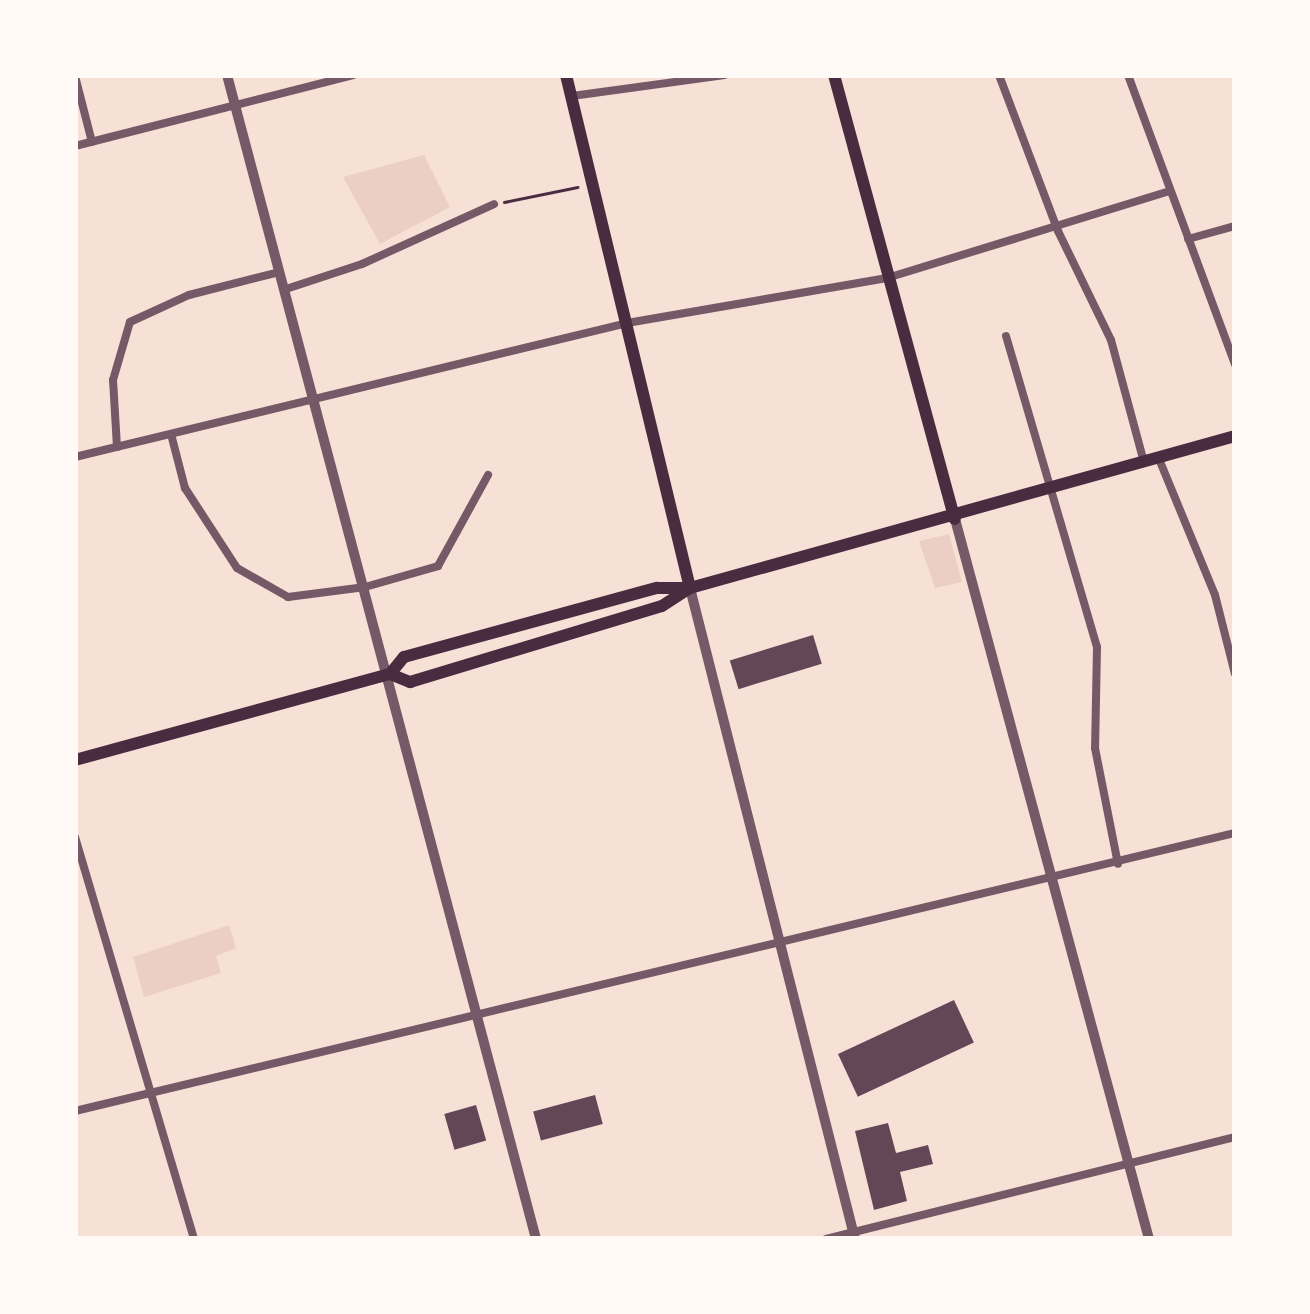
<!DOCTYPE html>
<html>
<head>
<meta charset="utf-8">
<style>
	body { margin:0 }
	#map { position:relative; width:1310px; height:1314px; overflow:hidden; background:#f7e1d7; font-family:Lato,sans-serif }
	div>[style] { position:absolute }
	.green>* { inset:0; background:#ebcfc5 }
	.building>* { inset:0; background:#644757; transform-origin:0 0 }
	.path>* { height:3px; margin:-1.5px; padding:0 1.5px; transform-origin:1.5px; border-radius:1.5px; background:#4a2c40 }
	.minor>* { height:8px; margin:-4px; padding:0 4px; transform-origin:4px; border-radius:4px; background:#755966 }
	.tertiary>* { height:10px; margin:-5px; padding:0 5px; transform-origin:5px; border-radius:5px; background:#755966 }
	.secondary>* { height:12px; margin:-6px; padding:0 6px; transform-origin:6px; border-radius:6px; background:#4a2c40 }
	span { translate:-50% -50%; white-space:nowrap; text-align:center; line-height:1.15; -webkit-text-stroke:12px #fffaf5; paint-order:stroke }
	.frame { position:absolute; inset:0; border:78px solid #fffaf5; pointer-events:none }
</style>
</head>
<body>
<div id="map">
	<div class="green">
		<div style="clip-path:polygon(424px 155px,450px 207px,380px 244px,343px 177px)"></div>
		<div style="clip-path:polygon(949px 534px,962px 582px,935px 588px,919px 541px)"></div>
		<div style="clip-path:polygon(229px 925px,236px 948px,216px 956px,221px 973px,144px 997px,133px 957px)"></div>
	</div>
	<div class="building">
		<div style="left:813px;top:635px;width:30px;height:87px;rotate:73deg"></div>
		<div style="left:954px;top:1000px;width:47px;height:128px;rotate:65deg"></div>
		<div style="left:595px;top:1095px;width:30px;height:64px;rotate:75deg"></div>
		<div style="left:476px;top:1105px;width:37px;height:33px;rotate:74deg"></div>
		<div style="clip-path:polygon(888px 1123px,896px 1153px,928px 1145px,933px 1164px,900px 1172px,907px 1201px,874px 1210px,855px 1131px)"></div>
	</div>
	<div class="path">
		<div style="left:504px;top:202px;width:75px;rotate:-11.6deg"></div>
	</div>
	<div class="minor">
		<div style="left:999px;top:75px;width:167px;rotate:69.3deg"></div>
		<div style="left:1058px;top:231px;width:121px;rotate:64.1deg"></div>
		<div style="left:1111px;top:340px;width:126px;rotate:74.9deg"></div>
		<div style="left:1128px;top:75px;width:309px;rotate:69.7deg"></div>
		<div style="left:75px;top:76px;width:68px;rotate:75.6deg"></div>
		<div style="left:572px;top:96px;width:154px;rotate:-7.8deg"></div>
		<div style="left:75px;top:146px;width:287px;rotate:-14.3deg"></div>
		<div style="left:1188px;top:239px;width:49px;rotate:-15.5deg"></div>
		<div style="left:286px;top:289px;width:80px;rotate:-18.2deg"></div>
		<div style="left:362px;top:264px;width:145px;rotate:-24.4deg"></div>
		<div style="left:1006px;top:336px;width:324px;rotate:73.7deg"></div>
		<div style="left:1097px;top:647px;width:101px;rotate:91.1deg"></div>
		<div style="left:1095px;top:748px;width:118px;rotate:78.8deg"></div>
		<div style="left:171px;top:434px;width:56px;rotate:75.5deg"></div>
		<div style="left:185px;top:488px;width:95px;rotate:57deg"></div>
		<div style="left:237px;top:568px;width:59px;rotate:29.6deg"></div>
		<div style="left:288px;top:597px;width:78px;rotate:-7.4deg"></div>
		<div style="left:365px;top:587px;width:76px;rotate:-16deg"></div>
		<div style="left:438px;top:566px;width:104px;rotate:-61.2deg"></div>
		<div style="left:117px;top:447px;width:67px;rotate:-93.4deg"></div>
		<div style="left:113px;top:380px;width:60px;rotate:-73.7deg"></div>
		<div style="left:130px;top:322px;width:65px;rotate:-24.6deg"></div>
		<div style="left:189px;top:295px;width:93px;rotate:-14.3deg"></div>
		<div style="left:75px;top:457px;width:568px;rotate:-13.64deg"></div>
		<div style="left:627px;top:323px;width:264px;rotate:-9.8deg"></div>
		<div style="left:887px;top:278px;width:295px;rotate:-17.1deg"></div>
		<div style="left:1159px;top:459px;width:147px;rotate:67.6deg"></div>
		<div style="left:1215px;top:595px;width:81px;rotate:75.8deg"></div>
		<div style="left:75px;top:837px;width:419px;rotate:73.5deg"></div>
		<div style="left:75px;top:1111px;width:1193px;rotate:-13.48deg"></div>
		<div style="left:826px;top:1239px;width:422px;rotate:-14deg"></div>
	</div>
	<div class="tertiary">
		<div style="left:227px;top:75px;width:1204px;rotate:75.13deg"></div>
		<div style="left:955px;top:519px;width:746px;rotate:74.92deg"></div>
		<div style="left:690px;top:588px;width:672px;rotate:75.78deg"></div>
	</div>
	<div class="secondary">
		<div style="left:566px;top:75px;width:528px;rotate:76.41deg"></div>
		<div style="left:834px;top:75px;width:460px;rotate:74.8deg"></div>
		<div style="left:390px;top:674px;width:22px;rotate:22deg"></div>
		<div style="left:410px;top:682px;width:263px;rotate:-16.8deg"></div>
		<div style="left:662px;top:606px;width:33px;rotate:-33deg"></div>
		<div style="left:690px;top:588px;width:566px;rotate:-15.58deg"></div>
		<div style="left:75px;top:760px;width:327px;rotate:-15.3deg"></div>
		<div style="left:390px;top:674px;width:22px;rotate:-51deg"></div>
		<div style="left:404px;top:657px;width:262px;rotate:-15.3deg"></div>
		<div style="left:657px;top:588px;width:32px"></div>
	</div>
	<div class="frame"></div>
</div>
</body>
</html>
